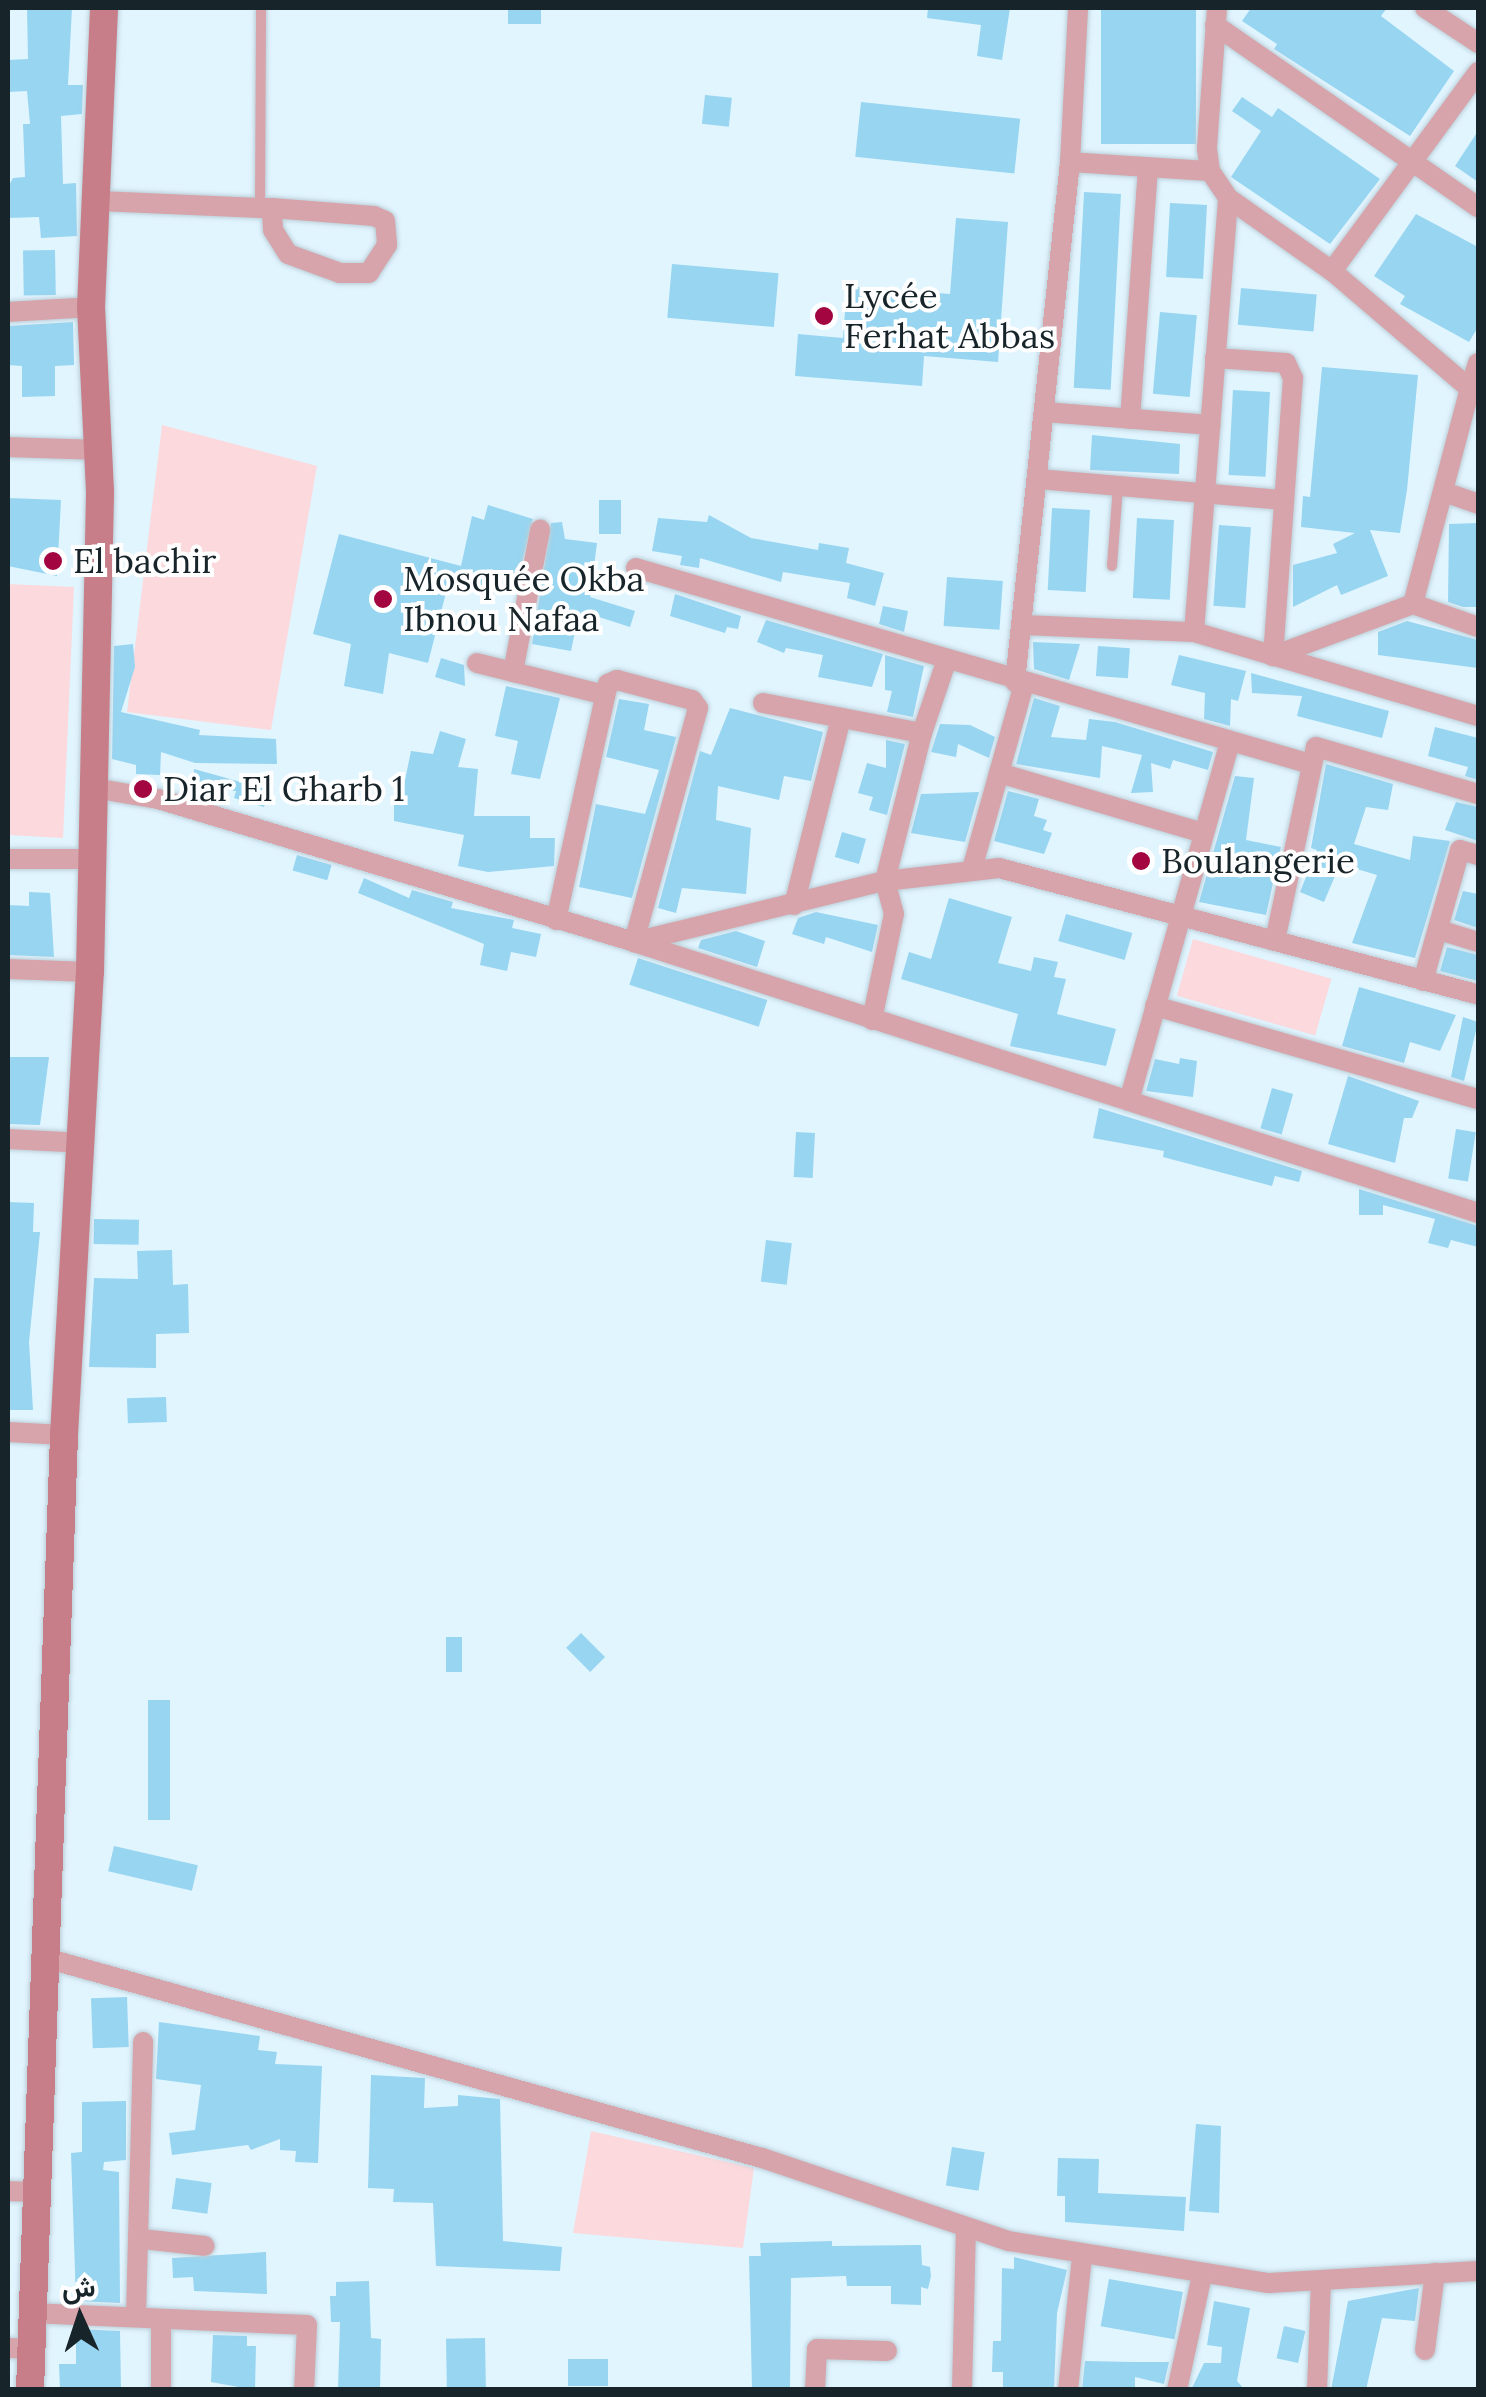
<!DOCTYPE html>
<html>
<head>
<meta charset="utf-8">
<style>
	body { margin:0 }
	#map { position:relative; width:1486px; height:2397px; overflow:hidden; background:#e1f5ff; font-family:Lora,Vazirmatn,serif }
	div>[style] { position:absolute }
	.green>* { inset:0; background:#fbd9dd; transform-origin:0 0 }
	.building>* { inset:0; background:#97d5f1; transform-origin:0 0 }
	.roads { filter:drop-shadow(0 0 2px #bdcfd8) drop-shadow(0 0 2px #bdcfd8) }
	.service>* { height:10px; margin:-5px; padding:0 5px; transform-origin:5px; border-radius:5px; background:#d7a4ab }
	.minor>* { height:20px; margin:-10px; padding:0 10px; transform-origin:10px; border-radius:10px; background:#d7a4ab }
	.secondary>* { height:28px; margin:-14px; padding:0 14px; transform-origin:14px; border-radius:14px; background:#c77e89 }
	.dots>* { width:28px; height:28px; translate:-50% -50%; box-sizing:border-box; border:5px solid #fff; border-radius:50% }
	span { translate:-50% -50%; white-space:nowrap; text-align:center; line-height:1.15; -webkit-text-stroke:8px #fff; paint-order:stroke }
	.poi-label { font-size:35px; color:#172429 }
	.left { translate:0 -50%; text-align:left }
	.frame { position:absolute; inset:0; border:10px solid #172429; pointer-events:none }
	.north { position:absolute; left:30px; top:2267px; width:100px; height:100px; -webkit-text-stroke:8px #fff; paint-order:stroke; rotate:357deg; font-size:28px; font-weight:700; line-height:40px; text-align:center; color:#172429 }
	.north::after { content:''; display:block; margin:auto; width:35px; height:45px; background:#172429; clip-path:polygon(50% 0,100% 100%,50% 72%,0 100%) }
</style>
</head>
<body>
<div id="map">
	<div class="green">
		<div style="clip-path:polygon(162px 425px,317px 466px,271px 730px,127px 712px)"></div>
		<div style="clip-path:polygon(8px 584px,74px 587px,63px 838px,8px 835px)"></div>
		<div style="left:1193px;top:939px;width:144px;height:59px;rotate:16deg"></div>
		<div style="clip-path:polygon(591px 2131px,754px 2168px,743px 2248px,573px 2233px)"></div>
	</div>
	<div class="building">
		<div style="clip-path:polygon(27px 8px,72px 8px,68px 85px,83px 85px,82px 114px,61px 116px,63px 184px,76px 183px,77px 236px,41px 238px,39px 217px,8px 218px,8px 187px,13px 178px,25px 177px,23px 124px,30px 124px,27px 91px,8px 92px,8px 60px,28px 59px)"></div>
		<div style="left:508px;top:8px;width:33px;height:16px"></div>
		<div style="clip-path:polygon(928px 8px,1010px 8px,1002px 60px,977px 56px,981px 25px,927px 18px)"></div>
		<div style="left:1101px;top:8px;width:95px;height:136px"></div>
		<div style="clip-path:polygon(1251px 8px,1387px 8px,1381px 16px,1454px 71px,1410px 136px,1274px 49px,1277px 44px,1242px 21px)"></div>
		<div style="left:705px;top:95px;width:27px;height:29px;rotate:6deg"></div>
		<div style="clip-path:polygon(1242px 97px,1272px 117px,1278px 108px,1380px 179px,1330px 244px,1231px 177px,1261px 131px,1232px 111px)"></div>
		<div style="left:861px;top:102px;width:160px;height:55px;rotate:6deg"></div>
		<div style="clip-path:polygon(1478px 131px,1478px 182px,1455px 166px)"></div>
		<div style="left:1084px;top:192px;width:37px;height:196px;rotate:3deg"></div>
		<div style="left:1170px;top:203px;width:37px;height:74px;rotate:3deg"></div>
		<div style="clip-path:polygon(1416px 214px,1478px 247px,1478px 327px,1469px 342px,1400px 304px,1405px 296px,1374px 276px)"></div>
		<div style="clip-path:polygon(956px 218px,1008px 222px,998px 362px,924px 356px,922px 386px,795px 376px,798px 334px,843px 338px,847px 286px,950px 294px)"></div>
		<div style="left:55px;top:250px;width:45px;height:32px;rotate:89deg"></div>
		<div style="left:672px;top:264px;width:107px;height:54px;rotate:5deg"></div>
		<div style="left:1241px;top:288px;width:76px;height:37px;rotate:5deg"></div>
		<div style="left:1160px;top:312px;width:37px;height:82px;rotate:5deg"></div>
		<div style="clip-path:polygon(73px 322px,74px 365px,55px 366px,55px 396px,22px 397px,22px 366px,8px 365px,8px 326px)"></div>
		<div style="clip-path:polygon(1322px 367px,1418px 375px,1407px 490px,1400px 533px,1370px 530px,1388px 576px,1341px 595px,1337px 585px,1293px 607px,1293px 565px,1337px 553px,1333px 544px,1355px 533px,1301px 527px,1303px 496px,1310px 497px)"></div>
		<div style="left:1233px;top:390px;width:37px;height:85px;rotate:3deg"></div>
		<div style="clip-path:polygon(1092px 435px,1180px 444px,1179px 474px,1090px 470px)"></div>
		<div style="clip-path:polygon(9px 498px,61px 500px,57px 576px,8px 566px)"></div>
		<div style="left:599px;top:500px;width:22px;height:34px"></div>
		<div style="clip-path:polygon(488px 505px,533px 519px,514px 595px,449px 581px,428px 663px,389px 653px,383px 694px,344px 686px,351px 644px,313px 634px,339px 534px,461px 566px,472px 516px,484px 520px)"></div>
		<div style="left:1052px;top:508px;width:38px;height:82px;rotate:3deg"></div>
		<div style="clip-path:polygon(709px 515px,751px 538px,818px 550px,819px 543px,849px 548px,846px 563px,884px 573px,875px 606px,847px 598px,850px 583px,783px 572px,781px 582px,700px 558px,699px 568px,680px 565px,682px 556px,652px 551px,658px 518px,707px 522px)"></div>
		<div style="left:1137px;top:518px;width:37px;height:80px;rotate:3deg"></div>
		<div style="clip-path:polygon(562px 522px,565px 539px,597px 543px,590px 597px,635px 611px,630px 627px,596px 616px,594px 625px,577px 622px,571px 651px,532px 644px,551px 523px)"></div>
		<div style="clip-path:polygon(1478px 523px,1478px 607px,1463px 607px,1448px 602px,1449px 524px)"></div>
		<div style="left:1219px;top:525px;width:32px;height:81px;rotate:4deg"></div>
		<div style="left:947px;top:577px;width:56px;height:49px;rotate:4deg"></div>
		<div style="clip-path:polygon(675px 594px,741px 616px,738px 629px,727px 627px,725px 633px,670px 616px)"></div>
		<div style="clip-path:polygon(883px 606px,908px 611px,904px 632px,879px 624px)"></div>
		<div style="clip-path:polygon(766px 620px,883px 654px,872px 687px,818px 677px,823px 655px,786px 648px,784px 653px,757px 642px)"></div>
		<div style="clip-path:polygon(1407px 621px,1478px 640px,1478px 668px,1378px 655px,1378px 632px)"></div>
		<div style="clip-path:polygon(1033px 642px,1080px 644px,1069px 680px,1034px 669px)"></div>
		<div style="clip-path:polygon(133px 644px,135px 667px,121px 712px,200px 730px,199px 735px,276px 739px,277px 764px,195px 763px,161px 752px,160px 775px,136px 774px,136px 765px,112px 759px,114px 646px)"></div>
		<div style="left:1098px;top:646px;width:32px;height:30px;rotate:4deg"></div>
		<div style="clip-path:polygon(885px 655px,924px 666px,913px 717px,887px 712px,892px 691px,885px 690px)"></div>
		<div style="clip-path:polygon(1179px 655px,1246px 671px,1238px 701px,1231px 699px,1230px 726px,1204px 719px,1205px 693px,1171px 685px)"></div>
		<div style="clip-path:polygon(441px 658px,464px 665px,465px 686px,435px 677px)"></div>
		<div style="clip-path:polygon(1251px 673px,1389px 711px,1382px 738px,1297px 716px,1302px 696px,1252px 693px)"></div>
		<div style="clip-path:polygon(506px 686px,560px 698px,540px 779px,511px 774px,518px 741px,495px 736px)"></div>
		<div style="clip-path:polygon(1034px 698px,1060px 706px,1051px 737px,1086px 740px,1089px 719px,1115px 722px,1213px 752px,1208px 770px,1173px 760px,1170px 769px,1151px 763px,1153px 792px,1131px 793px,1142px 755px,1102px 746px,1100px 778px,1016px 764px)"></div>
		<div style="clip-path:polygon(619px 699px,649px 704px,644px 730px,676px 737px,682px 716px,632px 898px,579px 887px,596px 804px,645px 814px,659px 770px,606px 757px)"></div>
		<div style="clip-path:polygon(730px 708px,823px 732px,811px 781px,784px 776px,779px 800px,718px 786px,716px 820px,751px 828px,746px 894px,682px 888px,676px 913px,658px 908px,700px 751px,711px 755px)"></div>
		<div style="clip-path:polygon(940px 724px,970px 725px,995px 737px,989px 758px,958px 744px,956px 757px,931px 752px)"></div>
		<div style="clip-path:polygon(1435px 727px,1478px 738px,1478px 780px,1465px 776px,1468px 767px,1428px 756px)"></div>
		<div style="clip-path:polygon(440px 731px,466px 739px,458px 767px,478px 769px,474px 816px,530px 816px,530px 838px,555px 838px,554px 866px,488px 872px,458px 866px,464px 835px,394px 821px,394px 785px,404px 785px,411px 751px,433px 754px)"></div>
		<div style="clip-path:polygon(886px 740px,905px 744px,887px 815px,869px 810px,873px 797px,858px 793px,867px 763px,886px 768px)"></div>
		<div style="clip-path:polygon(1326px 764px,1393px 784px,1388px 810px,1366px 807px,1354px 844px,1410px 860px,1413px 836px,1450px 841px,1415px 958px,1352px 943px,1377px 875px,1340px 864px,1324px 902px,1300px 892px,1317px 850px,1311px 848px)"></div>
		<div style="clip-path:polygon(194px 769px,269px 790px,264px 807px,234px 798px,236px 791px,193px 787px)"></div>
		<div style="clip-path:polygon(1235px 776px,1254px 778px,1246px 840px,1281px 847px,1266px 915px,1199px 902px)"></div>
		<div style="clip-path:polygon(1008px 791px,1039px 799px,1034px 816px,1047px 820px,1043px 830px,1052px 833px,1044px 854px,994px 841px)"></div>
		<div style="clip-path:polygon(979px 792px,965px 842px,911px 833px,921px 794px)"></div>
		<div style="clip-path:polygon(1456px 802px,1478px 807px,1478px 841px,1445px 830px)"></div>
		<div style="left:842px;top:832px;width:25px;height:26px;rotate:16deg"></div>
		<div style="left:297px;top:855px;width:36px;height:16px;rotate:16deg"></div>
		<div style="clip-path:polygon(364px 878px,409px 898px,412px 890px,453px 902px,451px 908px,514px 920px,512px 928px,541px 934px,536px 957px,511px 952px,507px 971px,480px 965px,484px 944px,358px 893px)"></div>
		<div style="clip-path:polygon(1463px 891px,1478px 894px,1478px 928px,1454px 920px)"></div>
		<div style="clip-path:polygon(29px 892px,50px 893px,54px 957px,8px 955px,8px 905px,29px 906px)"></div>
		<div style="clip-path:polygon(949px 898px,1012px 917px,998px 963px,1031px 971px,1034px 957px,1058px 962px,1054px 977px,1066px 979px,1057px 1014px,1116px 1029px,1106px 1066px,1010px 1046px,1018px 1014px,901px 979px,909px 952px,931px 959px)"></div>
		<div style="clip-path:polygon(816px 912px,878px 925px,872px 952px,826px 937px,824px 944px,792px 934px,798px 918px)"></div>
		<div style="left:1066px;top:914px;width:69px;height:28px;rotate:16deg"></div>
		<div style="clip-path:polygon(736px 931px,765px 941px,757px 967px,698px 948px,701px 940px)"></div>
		<div style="clip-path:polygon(1447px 947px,1478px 955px,1478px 981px,1440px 971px)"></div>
		<div style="left:638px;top:958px;width:136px;height:28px;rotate:18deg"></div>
		<div style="clip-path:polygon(1359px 987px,1456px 1015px,1440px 1051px,1410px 1042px,1404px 1063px,1342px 1046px)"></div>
		<div style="clip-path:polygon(1463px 1017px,1478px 1022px,1464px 1081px,1451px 1077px)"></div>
		<div style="clip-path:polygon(8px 1057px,49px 1057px,40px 1125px,8px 1124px)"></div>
		<div style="clip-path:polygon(1180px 1058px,1197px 1061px,1193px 1097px,1146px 1091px,1155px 1059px,1179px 1064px)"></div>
		<div style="clip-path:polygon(1348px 1076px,1419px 1101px,1412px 1118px,1404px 1118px,1395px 1163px,1328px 1144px)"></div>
		<div style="left:1272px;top:1088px;width:22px;height:42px;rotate:16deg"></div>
		<div style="clip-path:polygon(1099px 1108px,1302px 1171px,1299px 1182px,1275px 1176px,1272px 1186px,1163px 1157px,1164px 1151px,1093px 1138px)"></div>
		<div style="left:1456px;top:1129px;width:20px;height:50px;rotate:9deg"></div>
		<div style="left:796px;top:1132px;width:19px;height:45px;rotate:3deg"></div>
		<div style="clip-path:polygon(1359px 1189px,1478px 1226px,1478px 1247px,1451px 1240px,1448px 1248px,1428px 1243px,1435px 1219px,1383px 1205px,1383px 1215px,1359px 1215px)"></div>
		<div style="clip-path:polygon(8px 1202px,34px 1203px,33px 1232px,40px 1232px,29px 1342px,33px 1410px,8px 1410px)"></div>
		<div style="left:94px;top:1219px;width:45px;height:25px;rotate:1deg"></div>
		<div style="left:766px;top:1240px;width:26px;height:42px;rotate:7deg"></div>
		<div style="clip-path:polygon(172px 1250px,173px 1285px,188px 1284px,189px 1333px,156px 1334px,156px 1368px,89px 1367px,94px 1278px,138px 1279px,137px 1251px)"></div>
		<div style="left:166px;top:1397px;width:25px;height:39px;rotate:88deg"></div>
		<div style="left:581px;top:1633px;width:34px;height:21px;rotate:45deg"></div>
		<div style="left:446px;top:1637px;width:16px;height:35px"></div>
		<div style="left:148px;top:1700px;width:22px;height:120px"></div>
		<div style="left:114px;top:1846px;width:86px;height:26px;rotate:13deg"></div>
		<div style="left:127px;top:1997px;width:50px;height:36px;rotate:88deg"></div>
		<div style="clip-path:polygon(159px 2022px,260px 2036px,258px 2050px,277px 2052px,275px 2064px,322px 2066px,318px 2163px,295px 2162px,296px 2151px,280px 2150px,280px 2139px,251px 2150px,248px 2145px,172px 2155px,169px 2133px,195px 2130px,201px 2085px,156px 2079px)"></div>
		<div style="clip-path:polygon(371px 2075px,425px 2078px,424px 2108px,458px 2106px,458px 2095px,500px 2099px,503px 2241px,562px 2247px,560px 2271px,436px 2266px,433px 2203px,393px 2202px,394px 2189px,368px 2188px)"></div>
		<div style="clip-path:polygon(126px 2101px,126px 2160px,104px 2162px,103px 2170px,119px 2172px,120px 2303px,76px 2301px,71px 2153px,82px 2152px,82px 2102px)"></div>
		<div style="clip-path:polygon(1196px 2124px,1221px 2126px,1219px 2213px,1189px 2211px)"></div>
		<div style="left:952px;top:2147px;width:33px;height:39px;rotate:9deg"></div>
		<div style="clip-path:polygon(1058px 2158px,1099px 2159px,1098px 2193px,1186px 2197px,1184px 2231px,1065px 2222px,1065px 2196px,1057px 2196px)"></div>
		<div style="left:176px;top:2178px;width:36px;height:31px;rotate:8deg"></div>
		<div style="clip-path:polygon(832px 2241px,832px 2246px,921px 2245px,922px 2265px,930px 2267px,931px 2276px,928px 2289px,921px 2287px,921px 2305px,891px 2304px,891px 2286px,847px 2286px,846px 2276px,791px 2278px,790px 2390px,752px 2390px,749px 2256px,761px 2256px,760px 2243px)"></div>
		<div style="clip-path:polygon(266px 2252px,267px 2294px,194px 2291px,193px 2277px,173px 2278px,172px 2258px)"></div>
		<div style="clip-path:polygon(1014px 2257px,1067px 2270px,1057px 2313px,1054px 2390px,1003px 2390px,1003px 2372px,992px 2372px,993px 2341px,1001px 2341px,1002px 2268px,1014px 2269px)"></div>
		<div style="left:1109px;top:2279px;width:75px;height:48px;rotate:10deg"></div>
		<div style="clip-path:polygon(369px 2281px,371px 2338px,381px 2339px,380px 2390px,338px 2390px,340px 2322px,331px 2322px,330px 2296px,336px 2296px,336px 2282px)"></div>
		<div style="clip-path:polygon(1419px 2288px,1415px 2321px,1382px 2318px,1366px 2390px,1331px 2390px,1348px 2301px)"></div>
		<div style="clip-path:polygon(1214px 2301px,1250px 2308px,1237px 2381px,1245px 2390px,1191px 2390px,1204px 2363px,1221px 2363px,1222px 2347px,1207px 2345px)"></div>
		<div style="left:1284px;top:2326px;width:22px;height:33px;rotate:13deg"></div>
		<div style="clip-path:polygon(76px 2329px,120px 2331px,121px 2390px,60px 2390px,59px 2364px,76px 2364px)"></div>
		<div style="clip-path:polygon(213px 2335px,247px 2336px,247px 2346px,256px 2346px,255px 2390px,211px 2382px)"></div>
		<div style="left:485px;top:2338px;width:52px;height:39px;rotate:89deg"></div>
		<div style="left:608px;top:2359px;width:27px;height:40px;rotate:90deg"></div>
		<div style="clip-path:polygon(1085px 2361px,1134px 2362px,1169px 2362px,1164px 2384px,1135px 2377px,1135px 2390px,1082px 2390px)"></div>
	</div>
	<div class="roads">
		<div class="service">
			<div style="left:260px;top:208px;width:200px;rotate:-89.7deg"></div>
			<div style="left:1112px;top:566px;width:79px;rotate:-85.7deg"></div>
		</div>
		<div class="minor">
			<div style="left:1217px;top:8px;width:141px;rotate:94.1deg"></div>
			<div style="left:1207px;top:149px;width:22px;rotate:82deg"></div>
			<div style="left:1210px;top:171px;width:32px;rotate:56deg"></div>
			<div style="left:1228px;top:198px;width:127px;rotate:35.1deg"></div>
			<div style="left:1332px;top:271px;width:182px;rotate:40.5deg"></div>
			<div style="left:1470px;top:389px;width:27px;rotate:-73deg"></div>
			<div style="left:1425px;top:8px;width:64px;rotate:33.4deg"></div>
			<div style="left:1215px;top:25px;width:320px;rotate:34.7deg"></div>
			<div style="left:1070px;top:162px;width:140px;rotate:3.7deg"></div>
			<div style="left:99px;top:201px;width:161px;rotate:2.5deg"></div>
			<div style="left:260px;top:208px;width:12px"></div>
			<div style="left:272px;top:208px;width:102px;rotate:4.5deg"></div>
			<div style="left:374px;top:216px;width:12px;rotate:24deg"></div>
			<div style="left:385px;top:221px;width:24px;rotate:85deg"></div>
			<div style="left:387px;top:245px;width:33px;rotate:123deg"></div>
			<div style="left:369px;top:273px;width:29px;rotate:180deg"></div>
			<div style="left:340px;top:273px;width:55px;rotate:-159.9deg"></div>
			<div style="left:288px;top:254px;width:28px;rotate:-122deg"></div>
			<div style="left:273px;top:230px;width:22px;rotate:-93deg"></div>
			<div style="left:1332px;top:271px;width:247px;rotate:-53.7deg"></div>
			<div style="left:8px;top:312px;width:83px;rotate:-3.4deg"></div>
			<div style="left:1215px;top:358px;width:71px;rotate:4deg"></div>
			<div style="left:1286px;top:363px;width:17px;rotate:65deg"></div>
			<div style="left:1293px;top:378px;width:279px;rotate:94.1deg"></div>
			<div style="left:1273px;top:656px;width:149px;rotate:-20.4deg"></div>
			<div style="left:1413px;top:604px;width:222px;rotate:-75.2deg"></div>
			<div style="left:1045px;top:412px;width:166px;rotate:4.5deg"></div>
			<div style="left:1130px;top:419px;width:251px;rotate:-85.9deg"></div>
			<div style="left:8px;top:447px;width:91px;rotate:1.9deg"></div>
			<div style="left:1038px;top:479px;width:247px;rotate:4.9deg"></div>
			<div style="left:1444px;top:492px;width:36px;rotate:19deg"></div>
			<div style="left:636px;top:568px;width:702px;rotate:16.21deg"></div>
			<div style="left:1413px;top:604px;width:69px;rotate:19.5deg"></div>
			<div style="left:1024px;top:625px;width:170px;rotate:2.4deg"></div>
			<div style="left:1194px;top:632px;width:296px;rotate:16.5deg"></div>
			<div style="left:1194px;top:632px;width:435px;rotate:-85.5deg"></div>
			<div style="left:477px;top:663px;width:132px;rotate:14deg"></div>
			<div style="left:513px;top:672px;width:145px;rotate:-79.2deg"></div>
			<div style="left:1015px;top:682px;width:523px;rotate:-83.96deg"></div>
			<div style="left:1070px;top:162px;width:154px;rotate:-87deg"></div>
			<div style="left:763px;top:703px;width:162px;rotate:10.7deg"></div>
			<div style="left:922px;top:733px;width:78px;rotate:-71.3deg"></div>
			<div style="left:999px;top:773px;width:213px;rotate:16.4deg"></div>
			<div style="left:94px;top:788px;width:65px;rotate:9.8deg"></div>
			<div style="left:158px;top:799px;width:497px;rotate:16.7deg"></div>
			<div style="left:634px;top:942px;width:258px;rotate:-13.7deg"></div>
			<div style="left:885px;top:881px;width:115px;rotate:-6.5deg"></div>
			<div style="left:999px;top:868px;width:496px;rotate:14.8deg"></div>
			<div style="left:8px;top:859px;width:85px"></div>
			<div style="left:972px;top:869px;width:192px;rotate:-74.3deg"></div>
			<div style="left:794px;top:905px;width:193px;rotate:-75.9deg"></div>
			<div style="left:556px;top:920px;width:242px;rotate:-77.6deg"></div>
			<div style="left:608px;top:684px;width:10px;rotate:-24deg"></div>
			<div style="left:617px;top:680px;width:78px;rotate:14.9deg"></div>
			<div style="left:692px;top:700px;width:10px;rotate:53deg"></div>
			<div style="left:698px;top:708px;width:243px;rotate:105.3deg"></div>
			<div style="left:634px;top:942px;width:886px;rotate:17.8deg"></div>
			<div style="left:1439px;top:930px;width:41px;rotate:17.1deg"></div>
			<div style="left:1275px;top:941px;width:198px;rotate:-78.1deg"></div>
			<div style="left:1316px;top:747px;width:169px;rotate:16.2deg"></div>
			<div style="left:8px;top:969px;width:82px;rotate:2.1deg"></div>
			<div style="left:1423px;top:981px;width:136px;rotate:-74.2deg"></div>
			<div style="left:1460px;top:850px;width:19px;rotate:16deg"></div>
			<div style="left:1155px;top:1006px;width:336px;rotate:16.1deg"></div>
			<div style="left:872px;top:1020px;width:108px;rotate:-78.3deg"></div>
			<div style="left:894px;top:914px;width:34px;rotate:-105deg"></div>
			<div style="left:885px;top:881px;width:153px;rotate:-76deg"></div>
			<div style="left:1129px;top:1101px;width:373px;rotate:-74.3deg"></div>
			<div style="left:8px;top:1139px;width:76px;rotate:3deg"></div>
			<div style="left:8px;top:1432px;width:56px;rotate:3.1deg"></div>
			<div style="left:42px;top:1957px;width:748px;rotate:15.6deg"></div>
			<div style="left:762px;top:2158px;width:261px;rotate:18.6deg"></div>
			<div style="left:1009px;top:2241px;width:263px;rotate:9.2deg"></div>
			<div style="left:1269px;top:2283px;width:209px;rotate:-3.3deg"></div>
			<div style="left:8px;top:2191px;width:28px;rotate:2deg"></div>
			<div style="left:142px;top:2239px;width:63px;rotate:6.3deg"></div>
			<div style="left:31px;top:2313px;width:276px;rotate:2.5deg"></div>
			<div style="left:307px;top:2325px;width:65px;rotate:92.6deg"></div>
			<div style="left:136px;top:2315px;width:273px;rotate:-88.5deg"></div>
			<div style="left:8px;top:2348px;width:23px;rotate:2deg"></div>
			<div style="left:1425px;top:2350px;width:78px;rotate:-82.6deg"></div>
			<div style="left:161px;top:2390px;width:67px;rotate:-90deg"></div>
			<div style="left:815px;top:2390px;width:41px;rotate:-87.2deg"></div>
			<div style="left:817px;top:2349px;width:70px;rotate:1.6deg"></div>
			<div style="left:962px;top:2390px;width:160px;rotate:-88.6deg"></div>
			<div style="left:1068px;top:2390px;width:134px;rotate:-84deg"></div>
			<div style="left:1177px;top:2390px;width:118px;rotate:-77.7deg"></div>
			<div style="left:1317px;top:2390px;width:107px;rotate:-87.9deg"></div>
		</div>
		<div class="secondary">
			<div style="left:30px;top:2390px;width:956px;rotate:-87.96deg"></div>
			<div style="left:64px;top:1435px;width:464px;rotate:-86.8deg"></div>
			<div style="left:90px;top:972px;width:481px;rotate:-88.8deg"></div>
			<div style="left:100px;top:491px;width:184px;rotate:-92.8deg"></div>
			<div style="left:91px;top:307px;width:299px;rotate:-87.5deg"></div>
		</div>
	</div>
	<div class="dots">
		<div style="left:824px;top:316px;background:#a2053f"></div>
		<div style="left:53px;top:561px;background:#a2053f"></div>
		<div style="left:383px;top:599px;background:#a2053f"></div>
		<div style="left:143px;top:789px;background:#a2053f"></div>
		<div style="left:1141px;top:861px;background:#a2053f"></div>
	</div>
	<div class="poi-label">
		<span class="left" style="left:844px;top:316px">Lycée<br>Ferhat Abbas</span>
		<span class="left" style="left:73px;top:561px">El bachir</span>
		<span class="left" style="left:403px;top:599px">Mosquée Okba<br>Ibnou Nafaa</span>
		<span class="left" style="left:163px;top:789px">Diar El Gharb 1</span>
		<span class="left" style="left:1161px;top:861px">Boulangerie</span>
	</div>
	<div class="frame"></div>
	<div class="north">ش</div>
</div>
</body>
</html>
